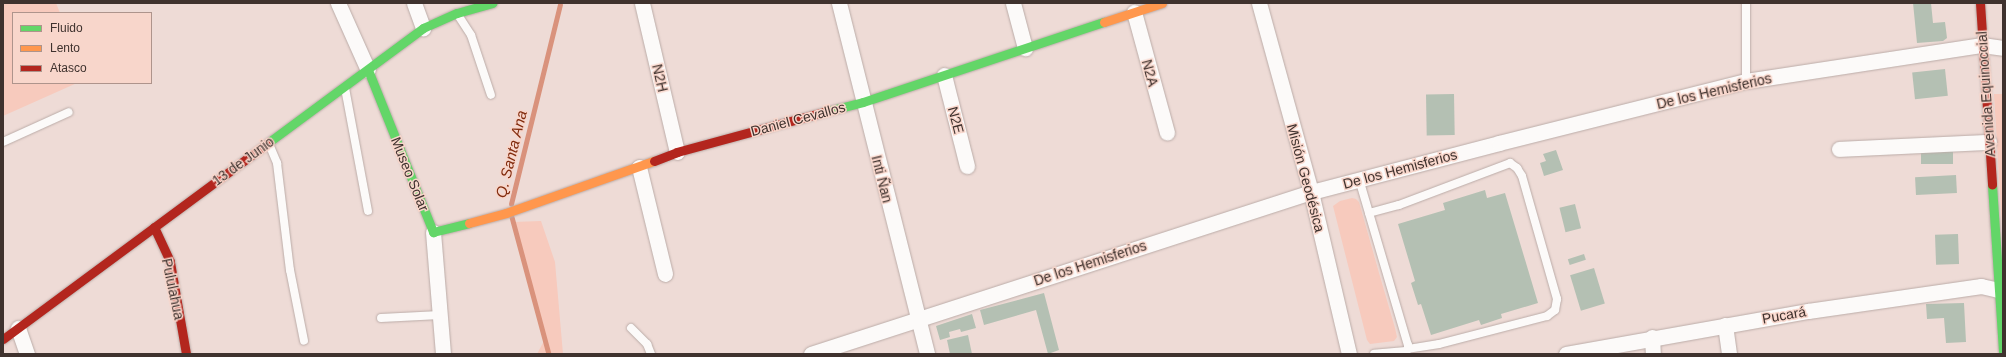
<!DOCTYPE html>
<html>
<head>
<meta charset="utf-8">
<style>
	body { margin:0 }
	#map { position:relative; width:2006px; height:357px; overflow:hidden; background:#eedbd6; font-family:Arial,sans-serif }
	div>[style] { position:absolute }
	.green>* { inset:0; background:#f7cabd }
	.stream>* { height:4.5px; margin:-2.25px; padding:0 2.25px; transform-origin:2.25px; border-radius:2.25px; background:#d9927c }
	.building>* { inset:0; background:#b4c0b3; transform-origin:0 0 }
	.roads { filter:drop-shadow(0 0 1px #bbaca8) drop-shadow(0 0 1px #bbaca8) }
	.lane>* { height:8px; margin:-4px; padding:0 4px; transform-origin:4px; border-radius:4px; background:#fcfaf9 }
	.street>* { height:15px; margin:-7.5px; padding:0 7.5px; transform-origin:7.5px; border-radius:7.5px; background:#fcfaf9 }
	.fast>* { height:9px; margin:-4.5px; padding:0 4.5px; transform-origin:4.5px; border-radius:4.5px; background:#63d668 }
	.slow>* { height:9px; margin:-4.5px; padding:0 4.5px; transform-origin:4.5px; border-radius:4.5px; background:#ff974d }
	.jam>* { height:9px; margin:-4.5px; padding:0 4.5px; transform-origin:4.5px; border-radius:4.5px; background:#b3261e }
	span { translate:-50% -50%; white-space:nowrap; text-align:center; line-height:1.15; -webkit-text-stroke:3px #f8d6cb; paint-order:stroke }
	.street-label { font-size:14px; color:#3f322e }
	.water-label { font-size:15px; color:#812b0d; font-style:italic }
	.frame { position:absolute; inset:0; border:4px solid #3f322e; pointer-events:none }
	.legend { position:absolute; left:12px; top:12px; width:140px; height:72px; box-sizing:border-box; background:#f8d6cb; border:1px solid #ae948c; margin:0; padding:5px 7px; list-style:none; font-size:12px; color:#3f322e }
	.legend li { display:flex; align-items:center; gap:8px; height:20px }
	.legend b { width:20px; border:1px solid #ae948c }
</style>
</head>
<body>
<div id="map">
	<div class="green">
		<div style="clip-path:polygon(3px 3px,56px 3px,60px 13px,13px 13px,13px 83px,77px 83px,3px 116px)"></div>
		<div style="clip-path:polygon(1994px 94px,2003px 94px,2003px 243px)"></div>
		<div style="clip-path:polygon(1352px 198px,1356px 199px,1359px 202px,1379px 273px,1395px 328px,1397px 337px,1394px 341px,1370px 344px,1367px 340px,1333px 206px,1340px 201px)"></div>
		<div style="clip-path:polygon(541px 221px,555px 262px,563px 354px,537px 354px,545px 339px,513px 222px)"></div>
	</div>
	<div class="stream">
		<div style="left:511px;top:204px;width:205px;rotate:-76.2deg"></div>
		<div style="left:512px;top:217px;width:142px;rotate:74.9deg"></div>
	</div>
	<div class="building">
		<div style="clip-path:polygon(1913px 3px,1931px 3px,1933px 23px,1945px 22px,1947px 38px,1943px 41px,1917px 43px)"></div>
		<div style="left:1945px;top:69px;width:27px;height:33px;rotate:84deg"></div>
		<div style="left:1454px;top:94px;width:41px;height:28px;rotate:89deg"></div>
		<div style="left:1953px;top:146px;width:18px;height:32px;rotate:90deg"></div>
		<div style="clip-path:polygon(1556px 150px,1563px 170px,1544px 176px,1540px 163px,1546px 161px,1543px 154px)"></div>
		<div style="left:1956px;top:175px;width:18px;height:41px;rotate:87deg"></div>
		<div style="clip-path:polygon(1485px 190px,1487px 198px,1505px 193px,1538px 303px,1501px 314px,1502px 318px,1481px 325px,1479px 320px,1431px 335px,1421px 304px,1418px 305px,1411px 283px,1415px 281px,1398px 224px,1445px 210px,1443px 203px)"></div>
		<div style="left:1575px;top:204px;width:25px;height:16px;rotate:76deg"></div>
		<div style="left:1958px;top:234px;width:30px;height:23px;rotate:88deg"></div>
		<div style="left:1584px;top:254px;width:6px;height:17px;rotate:72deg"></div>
		<div style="left:1594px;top:268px;width:37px;height:25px;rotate:73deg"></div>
		<div style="clip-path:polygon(1044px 293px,1059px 350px,1048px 354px,1036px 310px,984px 325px,980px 310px)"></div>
		<div style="clip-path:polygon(1964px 303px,1966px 342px,1946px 343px,1944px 318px,1927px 319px,1926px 304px)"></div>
		<div style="clip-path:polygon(972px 314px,976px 328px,961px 332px,960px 329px,949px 332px,950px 337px,940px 340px,936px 326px)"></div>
		<div style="clip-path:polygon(968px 335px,972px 354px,950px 354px,947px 340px)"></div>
	</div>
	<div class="roads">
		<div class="lane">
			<div style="left:1746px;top:3px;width:78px;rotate:90deg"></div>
			<div style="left:458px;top:15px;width:24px;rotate:57deg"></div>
			<div style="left:471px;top:35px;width:63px;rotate:71.6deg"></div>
			<div style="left:345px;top:88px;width:125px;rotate:79.4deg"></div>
			<div style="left:3px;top:142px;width:72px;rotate:-24.4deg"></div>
			<div style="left:269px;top:144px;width:21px;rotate:67deg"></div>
			<div style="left:277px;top:163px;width:108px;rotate:83.1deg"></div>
			<div style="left:290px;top:270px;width:72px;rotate:78.8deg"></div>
			<div style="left:1359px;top:179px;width:173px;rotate:73.6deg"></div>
			<div style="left:1408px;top:345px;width:4px;rotate:90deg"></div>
			<div style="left:1408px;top:349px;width:3px;rotate:135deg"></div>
			<div style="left:1406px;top:351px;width:32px;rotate:175deg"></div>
			<div style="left:1369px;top:213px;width:31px;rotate:-15deg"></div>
			<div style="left:1399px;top:205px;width:119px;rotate:-20.7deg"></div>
			<div style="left:1510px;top:163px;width:9px;rotate:36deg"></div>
			<div style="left:1517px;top:168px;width:9px;rotate:58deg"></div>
			<div style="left:1522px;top:176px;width:128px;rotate:74.1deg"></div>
			<div style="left:1557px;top:299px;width:11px;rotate:100deg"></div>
			<div style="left:1555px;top:310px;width:10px;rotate:143deg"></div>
			<div style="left:1547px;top:316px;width:112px;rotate:165.5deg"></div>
			<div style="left:1439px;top:344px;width:31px;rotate:171deg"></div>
			<div style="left:381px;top:318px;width:59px;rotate:-2.9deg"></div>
			<div style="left:631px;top:328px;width:23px;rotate:45deg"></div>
			<div style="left:647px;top:344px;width:11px;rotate:68deg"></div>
		</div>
		<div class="street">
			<div style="left:338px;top:3px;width:73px;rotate:65.9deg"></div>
			<div style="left:414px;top:3px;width:27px;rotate:70deg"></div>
			<div style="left:642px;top:3px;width:153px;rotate:76.8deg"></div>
			<div style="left:839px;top:3px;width:362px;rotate:75.9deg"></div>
			<div style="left:1013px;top:3px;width:47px;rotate:75.1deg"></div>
			<div style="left:1259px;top:3px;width:196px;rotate:74.6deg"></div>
			<div style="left:1311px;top:192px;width:166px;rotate:76.8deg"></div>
			<div style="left:1134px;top:12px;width:125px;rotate:74.7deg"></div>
			<div style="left:944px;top:75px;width:94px;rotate:75.8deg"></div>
			<div style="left:1839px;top:149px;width:150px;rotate:-2.7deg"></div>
			<div style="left:639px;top:167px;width:110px;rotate:76.3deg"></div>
			<div style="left:433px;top:232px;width:122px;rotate:85.3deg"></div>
			<div style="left:1725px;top:325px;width:29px;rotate:82deg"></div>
			<div style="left:18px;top:328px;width:28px;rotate:71deg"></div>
			<div style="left:1652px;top:337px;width:17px;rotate:87deg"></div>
			<div style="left:811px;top:354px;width:526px;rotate:-17.95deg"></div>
			<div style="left:1311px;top:192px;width:194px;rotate:-14.6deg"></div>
			<div style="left:1499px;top:143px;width:255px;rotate:-14.1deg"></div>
			<div style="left:1746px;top:81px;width:239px;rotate:-8.7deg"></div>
			<div style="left:1982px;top:45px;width:21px;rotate:8deg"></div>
			<div style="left:1566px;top:354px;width:246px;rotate:-10.1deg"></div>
			<div style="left:1808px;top:311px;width:175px;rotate:-8.2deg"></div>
			<div style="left:1981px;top:286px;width:23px;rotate:13deg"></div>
		</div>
		<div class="fast">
			<div style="left:368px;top:70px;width:175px;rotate:68.1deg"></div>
			<div style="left:433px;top:232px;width:37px;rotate:-14deg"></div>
			<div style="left:824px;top:112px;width:40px;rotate:-14.4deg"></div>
			<div style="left:863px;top:102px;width:254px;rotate:-18.4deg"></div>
			<div style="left:269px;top:142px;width:192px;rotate:-36.5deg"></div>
			<div style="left:423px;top:28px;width:37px;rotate:-24deg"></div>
			<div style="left:457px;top:13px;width:37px;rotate:-16deg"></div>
			<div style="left:1992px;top:185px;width:167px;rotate:86.2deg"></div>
		</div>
		<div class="slow">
			<div style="left:1104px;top:22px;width:61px;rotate:-18.1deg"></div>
			<div style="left:469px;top:223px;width:38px;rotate:-15deg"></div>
			<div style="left:506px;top:213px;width:157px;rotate:-19.4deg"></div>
		</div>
		<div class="jam">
			<div style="left:1980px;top:3px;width:182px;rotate:86.2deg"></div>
			<div style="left:654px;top:161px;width:25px;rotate:-21deg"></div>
			<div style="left:677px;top:152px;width:152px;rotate:-15.2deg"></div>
			<div style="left:154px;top:227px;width:38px;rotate:65deg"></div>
			<div style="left:170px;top:262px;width:93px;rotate:80.1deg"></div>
			<div style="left:3px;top:339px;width:331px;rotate:-36.5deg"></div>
		</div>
	</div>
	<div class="street-label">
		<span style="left:1150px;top:73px;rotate:75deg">N2A</span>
		<span style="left:660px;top:78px;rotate:77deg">N2H</span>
		<span style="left:1714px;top:91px;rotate:-13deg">De los Hemisferios</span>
		<span style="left:1986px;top:94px;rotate:-94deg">Avenida Equinoccial</span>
		<span style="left:798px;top:119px;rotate:-15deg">Daniel Cevallos</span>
		<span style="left:956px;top:120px;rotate:75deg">N2E</span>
		<span style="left:243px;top:161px;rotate:-36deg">13 de Junio</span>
		<span style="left:1400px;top:169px;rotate:-15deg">De los Hemisferios</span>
		<span style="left:410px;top:174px;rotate:68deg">Museo Solar</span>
		<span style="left:1306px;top:178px;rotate:75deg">Misión Geodésica</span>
		<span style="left:882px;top:179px;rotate:76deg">Inti Ñan</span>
		<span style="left:1090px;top:263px;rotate:-18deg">De los Hemisferios</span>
		<span style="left:173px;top:289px;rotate:78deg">Pululahua</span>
		<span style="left:1784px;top:315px;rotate:-10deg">Pucará</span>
	</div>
	<div class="water-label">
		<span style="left:511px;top:154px;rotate:-76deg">Q. Santa Ana</span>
	</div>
	<div class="frame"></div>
	<ul class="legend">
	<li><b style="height:5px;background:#63d668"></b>Fluido</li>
	<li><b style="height:5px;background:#ff974d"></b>Lento</li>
	<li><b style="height:5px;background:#b3261e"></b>Atasco</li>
	</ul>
</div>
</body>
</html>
